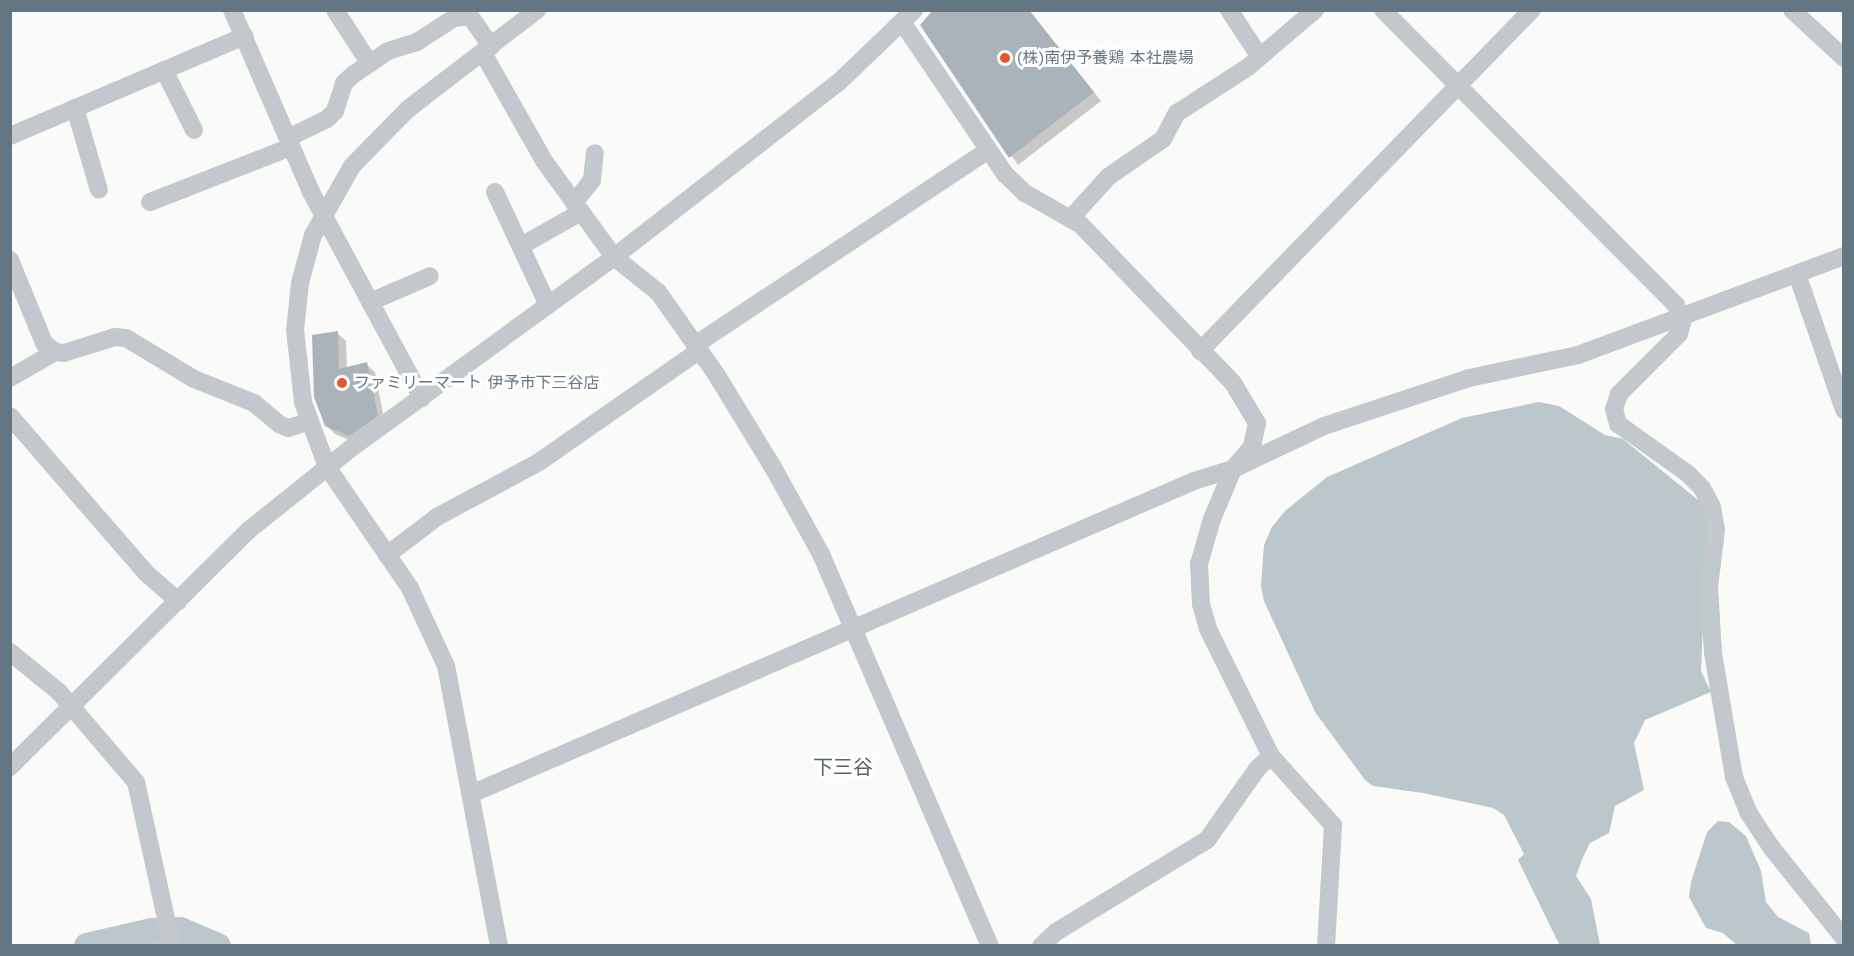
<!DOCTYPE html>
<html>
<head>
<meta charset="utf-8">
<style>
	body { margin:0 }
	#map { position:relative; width:1854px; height:956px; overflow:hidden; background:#fafaf8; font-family:"Work Sans","Noto Sans JP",sans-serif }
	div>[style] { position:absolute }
	.water>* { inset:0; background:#bbc7cb }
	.shadow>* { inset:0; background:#0003 }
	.river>* { height:26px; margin:-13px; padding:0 13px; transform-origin:13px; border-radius:13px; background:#bbc7cb }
	.building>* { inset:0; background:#aab3b9 }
	.minor>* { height:18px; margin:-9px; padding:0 9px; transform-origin:9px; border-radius:9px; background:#c3c8cc }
	.dots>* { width:16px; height:16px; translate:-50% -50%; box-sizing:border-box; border:3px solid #fff; border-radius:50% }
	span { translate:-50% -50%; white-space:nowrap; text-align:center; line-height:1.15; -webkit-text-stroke:6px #fff; paint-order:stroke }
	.poi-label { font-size:16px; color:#657683 }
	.left { translate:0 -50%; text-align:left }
	.quarter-label { font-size:20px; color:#57646e }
	.frame { position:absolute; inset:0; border:12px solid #657683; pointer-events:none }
</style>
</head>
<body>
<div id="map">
	<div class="water">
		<div style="clip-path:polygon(1539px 402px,1559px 406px,1605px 435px,1623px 439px,1703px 504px,1708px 517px,1701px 671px,1711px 692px,1645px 720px,1634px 743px,1644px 790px,1615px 806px,1609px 833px,1590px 843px,1583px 857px,1576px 876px,1591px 899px,1600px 945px,1560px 945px,1557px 940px,1518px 860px,1524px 854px,1504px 815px,1493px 808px,1423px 793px,1373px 786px,1365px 780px,1315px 712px,1264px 601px,1261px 586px,1264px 545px,1272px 527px,1285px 511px,1327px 477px,1462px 418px)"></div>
		<div style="clip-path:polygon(1718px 821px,1729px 822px,1746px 836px,1761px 871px,1766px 902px,1778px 917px,1809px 933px,1811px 945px,1737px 945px,1723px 933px,1706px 928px,1689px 897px,1691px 882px,1707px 832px)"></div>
	</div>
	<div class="shadow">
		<div style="clip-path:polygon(1029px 10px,1101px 101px,1018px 165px,921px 25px)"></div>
		<div style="clip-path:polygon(337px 333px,346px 341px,347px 369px,366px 364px,375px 372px,385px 424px,358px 444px,335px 434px,326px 425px)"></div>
	</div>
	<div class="river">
		<div style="left:87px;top:946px;width:67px;rotate:-13deg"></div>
		<div style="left:152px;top:931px;width:28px;rotate:-2deg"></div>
		<div style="left:180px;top:930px;width:41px;rotate:22.8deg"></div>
	</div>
	<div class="building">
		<div style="clip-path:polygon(933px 10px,1029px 10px,1094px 92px,1009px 158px,920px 25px)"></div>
		<div style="clip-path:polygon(338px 331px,339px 369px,367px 362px,378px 416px,349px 436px,325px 426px,314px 397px,312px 335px)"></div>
	</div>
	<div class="minor">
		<div style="left:232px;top:10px;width:198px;rotate:66.5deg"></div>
		<div style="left:311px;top:192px;width:234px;rotate:61.7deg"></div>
		<div style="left:335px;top:10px;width:64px;rotate:57.1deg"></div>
		<div style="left:1229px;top:10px;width:56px;rotate:56.6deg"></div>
		<div style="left:1383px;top:10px;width:416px;rotate:45.2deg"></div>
		<div style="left:1676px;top:305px;width:19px;rotate:72deg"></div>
		<div style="left:1682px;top:323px;width:11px;rotate:105deg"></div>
		<div style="left:1679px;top:334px;width:85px;rotate:135deg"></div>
		<div style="left:1619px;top:394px;width:16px;rotate:108deg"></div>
		<div style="left:1614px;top:409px;width:16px;rotate:75deg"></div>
		<div style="left:1618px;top:424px;width:85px;rotate:35.4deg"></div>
		<div style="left:1687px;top:473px;width:21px;rotate:45deg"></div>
		<div style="left:1702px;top:488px;width:21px;rotate:62deg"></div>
		<div style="left:1712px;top:507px;width:23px;rotate:80deg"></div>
		<div style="left:1716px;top:530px;width:57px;rotate:97deg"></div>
		<div style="left:1709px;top:587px;width:66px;rotate:86.5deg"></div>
		<div style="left:1713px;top:653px;width:126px;rotate:80.4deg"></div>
		<div style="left:1734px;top:777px;width:38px;rotate:68deg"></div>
		<div style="left:1748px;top:812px;width:42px;rotate:56.7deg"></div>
		<div style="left:1771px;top:847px;width:117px;rotate:51.3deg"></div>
		<div style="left:1792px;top:10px;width:71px;rotate:42.7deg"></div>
		<div style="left:902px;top:22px;width:184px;rotate:55.9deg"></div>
		<div style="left:1005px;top:174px;width:28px;rotate:44deg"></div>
		<div style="left:1025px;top:193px;width:64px;rotate:29.7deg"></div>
		<div style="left:1081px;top:225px;width:219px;rotate:46.1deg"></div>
		<div style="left:1233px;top:383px;width:47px;rotate:59deg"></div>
		<div style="left:1257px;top:423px;width:25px;rotate:102deg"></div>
		<div style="left:1252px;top:447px;width:29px;rotate:131deg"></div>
		<div style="left:1233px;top:469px;width:54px;rotate:112.8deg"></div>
		<div style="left:1212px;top:519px;width:47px;rotate:106.1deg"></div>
		<div style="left:1199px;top:564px;width:40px;rotate:87.1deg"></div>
		<div style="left:1201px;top:604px;width:26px;rotate:74deg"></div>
		<div style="left:1208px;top:629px;width:142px;rotate:63.6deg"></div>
		<div style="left:1271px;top:756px;width:93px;rotate:48.1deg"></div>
		<div style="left:1333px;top:825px;width:121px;rotate:93.3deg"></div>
		<div style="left:483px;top:53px;width:124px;rotate:60.5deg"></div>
		<div style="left:544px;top:161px;width:119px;rotate:53.9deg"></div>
		<div style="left:614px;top:257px;width:56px;rotate:38.5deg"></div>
		<div style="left:658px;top:292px;width:100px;rotate:54.7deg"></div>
		<div style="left:716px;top:374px;width:111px;rotate:58.6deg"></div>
		<div style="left:774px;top:469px;width:97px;rotate:61.1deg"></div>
		<div style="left:821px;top:554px;width:427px;rotate:66.7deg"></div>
		<div style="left:164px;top:70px;width:67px;rotate:63.4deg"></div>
		<div style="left:75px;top:108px;width:85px;rotate:73.7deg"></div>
		<div style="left:10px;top:136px;width:255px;rotate:-23.1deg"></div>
		<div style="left:288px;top:138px;width:43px;rotate:-26deg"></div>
		<div style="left:327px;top:119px;width:11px;rotate:-45deg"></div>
		<div style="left:335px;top:111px;width:29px;rotate:-72deg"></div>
		<div style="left:344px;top:83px;width:13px;rotate:-42deg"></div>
		<div style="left:354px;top:74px;width:41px;rotate:-34.1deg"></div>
		<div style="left:388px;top:51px;width:30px;rotate:-17deg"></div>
		<div style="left:417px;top:42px;width:44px;rotate:-33deg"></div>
		<div style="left:454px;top:18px;width:16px;rotate:-7deg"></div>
		<div style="left:470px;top:16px;width:37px;rotate:55deg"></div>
		<div style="left:495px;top:192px;width:125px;rotate:64.9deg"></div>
		<div style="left:150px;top:202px;width:151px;rotate:-21.3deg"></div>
		<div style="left:574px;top:203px;width:29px;rotate:-52deg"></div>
		<div style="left:592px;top:180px;width:27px;rotate:-84deg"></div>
		<div style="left:1071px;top:218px;width:55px;rotate:-47.9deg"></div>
		<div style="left:1108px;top:177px;width:67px;rotate:-34.6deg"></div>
		<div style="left:1163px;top:139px;width:30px;rotate:-62deg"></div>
		<div style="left:1177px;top:113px;width:85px;rotate:-32.9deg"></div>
		<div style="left:1248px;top:67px;width:88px;rotate:-40.4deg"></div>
		<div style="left:521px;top:246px;width:69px;rotate:-29.5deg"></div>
		<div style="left:10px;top:260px;width:90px;rotate:67.7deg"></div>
		<div style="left:44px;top:343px;width:14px;rotate:39deg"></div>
		<div style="left:55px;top:352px;width:9px;rotate:6deg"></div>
		<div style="left:64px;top:353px;width:53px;rotate:-17.4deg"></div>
		<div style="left:115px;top:337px;width:11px;rotate:5deg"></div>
		<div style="left:126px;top:338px;width:79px;rotate:31.1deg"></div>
		<div style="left:194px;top:379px;width:65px;rotate:21.8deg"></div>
		<div style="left:254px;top:403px;width:33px;rotate:40deg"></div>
		<div style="left:279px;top:424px;width:10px;rotate:24deg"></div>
		<div style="left:288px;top:428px;width:21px;rotate:-17deg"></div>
		<div style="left:1797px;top:274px;width:144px;rotate:70.9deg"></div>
		<div style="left:370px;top:302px;width:65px;rotate:-23.4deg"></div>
		<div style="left:695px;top:345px;width:351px;rotate:-33.6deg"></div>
		<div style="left:1200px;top:351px;width:476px;rotate:-45.8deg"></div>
		<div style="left:10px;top:378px;width:52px;rotate:-30deg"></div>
		<div style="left:10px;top:416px;width:208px;rotate:49.1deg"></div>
		<div style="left:146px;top:573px;width:43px;rotate:41.2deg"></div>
		<div style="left:387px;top:555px;width:63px;rotate:-37.2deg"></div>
		<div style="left:437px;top:517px;width:116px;rotate:-28.3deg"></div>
		<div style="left:539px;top:462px;width:195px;rotate:-34.8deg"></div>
		<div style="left:10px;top:652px;width:63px;rotate:39.2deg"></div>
		<div style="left:59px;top:692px;width:118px;rotate:49.5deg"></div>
		<div style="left:136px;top:782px;width:168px;rotate:77.6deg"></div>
		<div style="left:10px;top:767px;width:337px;rotate:-44.8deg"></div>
		<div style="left:249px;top:530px;width:129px;rotate:-38.7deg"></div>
		<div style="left:350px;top:449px;width:326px;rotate:-36deg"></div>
		<div style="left:614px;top:257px;width:285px;rotate:-37.9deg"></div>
		<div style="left:839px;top:82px;width:104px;rotate:-43.8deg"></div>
		<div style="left:471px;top:794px;width:788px;rotate:-23.41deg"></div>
		<div style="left:1194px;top:481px;width:41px;rotate:-17.1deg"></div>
		<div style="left:1233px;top:469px;width:101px;rotate:-25.3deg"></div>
		<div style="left:1324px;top:426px;width:153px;rotate:-18.3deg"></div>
		<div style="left:1469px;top:378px;width:111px;rotate:-11.9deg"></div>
		<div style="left:1578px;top:355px;width:284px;rotate:-20.4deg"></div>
		<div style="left:499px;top:946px;width:285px;rotate:-100.7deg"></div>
		<div style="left:446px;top:666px;width:86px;rotate:-114.8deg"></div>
		<div style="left:410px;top:588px;width:147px;rotate:-124.4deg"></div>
		<div style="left:327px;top:467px;width:69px;rotate:-110.3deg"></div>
		<div style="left:303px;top:402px;width:72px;rotate:-96.3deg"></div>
		<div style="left:295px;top:330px;width:47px;rotate:-83.9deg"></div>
		<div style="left:300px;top:283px;width:50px;rotate:-74.8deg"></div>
		<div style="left:313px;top:235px;width:79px;rotate:-60.5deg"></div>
		<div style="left:352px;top:166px;width:80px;rotate:-45.5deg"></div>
		<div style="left:408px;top:109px;width:163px;rotate:-37.5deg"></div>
		<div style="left:1041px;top:946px;width:21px;rotate:-43deg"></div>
		<div style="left:1056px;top:932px;width:177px;rotate:-31.4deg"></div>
		<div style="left:1207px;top:840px;width:87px;rotate:-54.8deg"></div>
		<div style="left:1257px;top:769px;width:19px;rotate:-43deg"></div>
	</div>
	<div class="dots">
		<div style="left:1005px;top:58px;background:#e4572e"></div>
		<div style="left:342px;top:383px;background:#e4572e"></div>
	</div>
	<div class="poi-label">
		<span class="left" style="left:1017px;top:58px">(株)南伊予養鶏 本社農場</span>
		<span class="left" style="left:354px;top:383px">ファミリーマート 伊予市下三谷店</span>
	</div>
	<div class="quarter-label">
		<span style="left:843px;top:767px">下三谷</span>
	</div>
	<div class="frame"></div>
</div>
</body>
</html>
